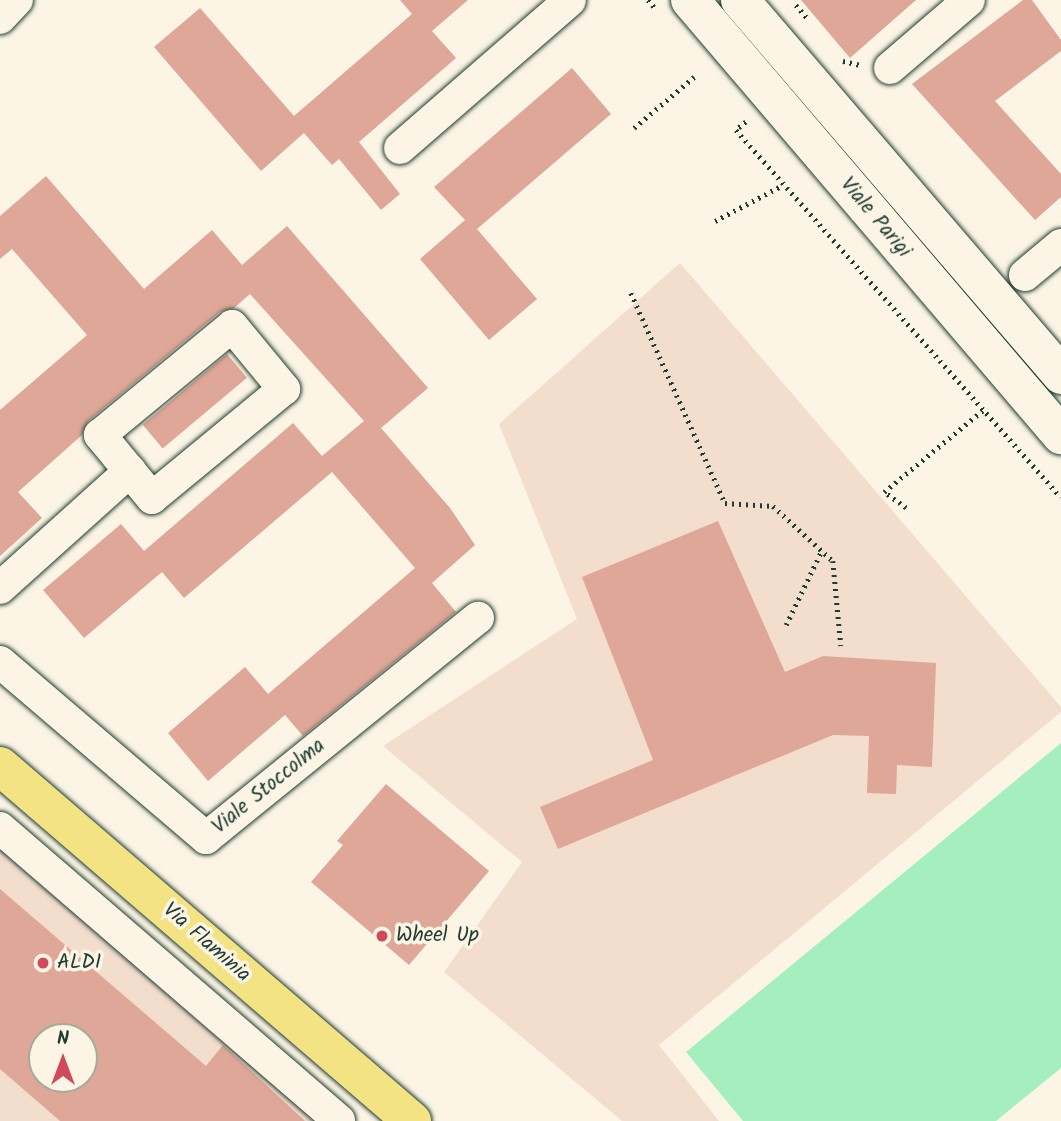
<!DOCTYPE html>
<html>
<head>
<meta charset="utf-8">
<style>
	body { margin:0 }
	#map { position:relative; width:1061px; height:1121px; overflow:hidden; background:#fcf5e5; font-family:Kalam,sans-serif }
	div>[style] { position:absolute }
	.built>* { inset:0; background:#f3dece }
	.green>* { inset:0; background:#a5efbe }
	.building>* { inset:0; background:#dfa797; transform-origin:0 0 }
	.path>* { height:4.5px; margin-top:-2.25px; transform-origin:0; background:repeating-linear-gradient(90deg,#1f3d34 0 2px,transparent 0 7px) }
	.roads { filter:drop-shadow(0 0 2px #1f3d34) drop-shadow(0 0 2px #1f3d34) }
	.minor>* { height:32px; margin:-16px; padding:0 16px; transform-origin:16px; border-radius:16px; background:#fcf5e5 }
	.secondary>* { height:38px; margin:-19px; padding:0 19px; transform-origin:19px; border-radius:19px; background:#fcf5e5 }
	.primary>* { height:38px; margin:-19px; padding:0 19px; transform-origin:19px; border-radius:19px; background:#f4e382 }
	.dots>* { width:19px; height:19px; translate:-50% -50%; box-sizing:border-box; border:4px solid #fcf5e5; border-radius:50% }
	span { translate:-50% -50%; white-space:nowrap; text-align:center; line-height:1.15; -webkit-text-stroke:7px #fcf5e5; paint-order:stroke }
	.street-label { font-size:21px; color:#1f3d34 }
	.poi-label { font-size:21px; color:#1f3d34 }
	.left { translate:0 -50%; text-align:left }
	.north { position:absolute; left:28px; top:1023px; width:70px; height:70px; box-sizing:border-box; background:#fcf5e5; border:2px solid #a4ab9e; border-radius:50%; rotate:0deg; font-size:19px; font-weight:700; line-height:28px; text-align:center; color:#1f3d34 }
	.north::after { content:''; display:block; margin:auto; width:24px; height:32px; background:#d1495b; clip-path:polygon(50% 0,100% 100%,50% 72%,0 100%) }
</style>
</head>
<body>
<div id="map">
	<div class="built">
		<div style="clip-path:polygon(680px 263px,1061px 707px,1061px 712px,659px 1045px,719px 1121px,622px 1121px,444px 972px,522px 862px,383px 746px,577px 619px,499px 424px)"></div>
		<div style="clip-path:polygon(evenodd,0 849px,323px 1121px,0 1121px,0 849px,42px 1037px,84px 1037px,84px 1079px,42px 1079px,42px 1037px)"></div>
	</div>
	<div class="green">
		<div style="clip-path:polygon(1061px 743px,1061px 1068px,996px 1121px,743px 1121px,686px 1052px)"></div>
	</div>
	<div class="building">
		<div style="clip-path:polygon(400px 0,468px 0,432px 31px,456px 58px,359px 142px,400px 194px,381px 210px,339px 159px,332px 165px,304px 133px,261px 171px,154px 47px,200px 8px,294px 116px,412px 14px)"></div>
		<div style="clip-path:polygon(801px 0,916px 0,850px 58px)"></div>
		<div style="clip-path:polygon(1023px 0,1032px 0,1061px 40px,1061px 51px,995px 101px,1061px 174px,1061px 197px,1035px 220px,912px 84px)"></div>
		<div style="clip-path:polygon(572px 68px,611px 114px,477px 229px,537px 299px,489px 340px,420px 259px,465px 220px,434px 187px)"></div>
		<div style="clip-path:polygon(46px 176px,144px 289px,212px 230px,242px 265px,287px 226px,428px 388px,381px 428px,450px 508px,475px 545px,432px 583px,456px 612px,303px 736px,285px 715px,208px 781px,168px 733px,245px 667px,268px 694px,415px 568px,332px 472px,184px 598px,162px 572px,84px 638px,43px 590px,121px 524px,144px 551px,293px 423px,322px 456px,364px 421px,250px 294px,234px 308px,220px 312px,88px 421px,82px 435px,18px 492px,42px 518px,0 556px,0 410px,87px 335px,12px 249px,0 259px,0 216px)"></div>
		<div style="left:227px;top:354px;width:31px;height:110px;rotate:50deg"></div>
		<div style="clip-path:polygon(718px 521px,785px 672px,823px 656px,936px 663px,932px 767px,897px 765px,896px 794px,867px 793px,869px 736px,833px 735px,558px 849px,540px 807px,653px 760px,582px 577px)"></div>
		<div style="clip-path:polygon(386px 784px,489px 871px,409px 965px,311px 882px,343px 845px,337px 841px)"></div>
		<div style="clip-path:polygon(evenodd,0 889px,206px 1066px,223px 1045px,305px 1121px,60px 1121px,0 1069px,0 889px,42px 1037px,84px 1037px,84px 1079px,42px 1079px,42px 1037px)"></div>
	</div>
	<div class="path">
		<div style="left:648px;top:0;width:11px;rotate:49deg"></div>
		<div style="left:796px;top:5px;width:18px;rotate:49deg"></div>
		<div style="left:843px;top:61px;width:18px;rotate:13deg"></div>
		<div style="left:746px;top:122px;width:13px;rotate:141deg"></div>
		<div style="left:736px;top:130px;width:490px;rotate:48.5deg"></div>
		<div style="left:634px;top:128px;width:79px;rotate:-40.4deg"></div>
		<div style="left:715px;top:221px;width:77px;rotate:-27.9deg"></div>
		<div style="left:631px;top:293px;width:230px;rotate:65.9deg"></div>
		<div style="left:725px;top:503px;width:48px;rotate:3.6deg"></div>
		<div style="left:773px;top:506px;width:81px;rotate:42.5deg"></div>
		<div style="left:833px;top:561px;width:85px;rotate:84.6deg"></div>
		<div style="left:906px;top:508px;width:27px;rotate:-144deg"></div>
		<div style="left:884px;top:492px;width:129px;rotate:-39.6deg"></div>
		<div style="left:786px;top:625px;width:83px;rotate:-64.4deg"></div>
	</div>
	<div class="roads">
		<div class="minor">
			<div style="left:0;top:18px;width:25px;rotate:-47deg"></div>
			<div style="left:890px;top:68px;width:104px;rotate:-40.7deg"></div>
			<div style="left:400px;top:148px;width:225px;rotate:-41deg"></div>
			<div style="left:1025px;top:275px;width:47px;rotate:-39.8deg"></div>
			<div style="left:232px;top:326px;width:82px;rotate:50.5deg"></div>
			<div style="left:284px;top:389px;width:171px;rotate:140.5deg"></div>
			<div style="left:152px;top:498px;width:82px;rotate:-129.5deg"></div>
			<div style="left:100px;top:435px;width:171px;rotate:-39.5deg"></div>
			<div style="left:0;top:588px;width:175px;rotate:-42deg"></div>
			<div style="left:0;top:662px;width:271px;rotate:40.5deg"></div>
			<div style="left:206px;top:838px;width:350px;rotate:-39deg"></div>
			<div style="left:0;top:828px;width:448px;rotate:40.8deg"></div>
		</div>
		<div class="secondary">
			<div style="left:690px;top:0;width:572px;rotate:49.54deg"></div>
			<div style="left:740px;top:0;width:494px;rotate:49.4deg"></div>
		</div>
		<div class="primary">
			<div style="left:0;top:766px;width:544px;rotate:40.75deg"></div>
		</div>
	</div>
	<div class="dots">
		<div style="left:382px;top:936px;background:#d1495b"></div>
		<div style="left:43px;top:963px;background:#d1495b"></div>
	</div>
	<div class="street-label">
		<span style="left:875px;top:218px;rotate:50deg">Viale Parigi</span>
		<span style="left:269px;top:787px;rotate:-39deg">Viale Stoccolma</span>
		<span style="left:206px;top:943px;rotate:41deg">Via Flaminia</span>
	</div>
	<div class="poi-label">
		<span class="left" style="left:396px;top:936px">Wheel Up</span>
		<span class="left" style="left:57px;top:963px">ALDI</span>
	</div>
	<div class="north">N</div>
</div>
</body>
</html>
